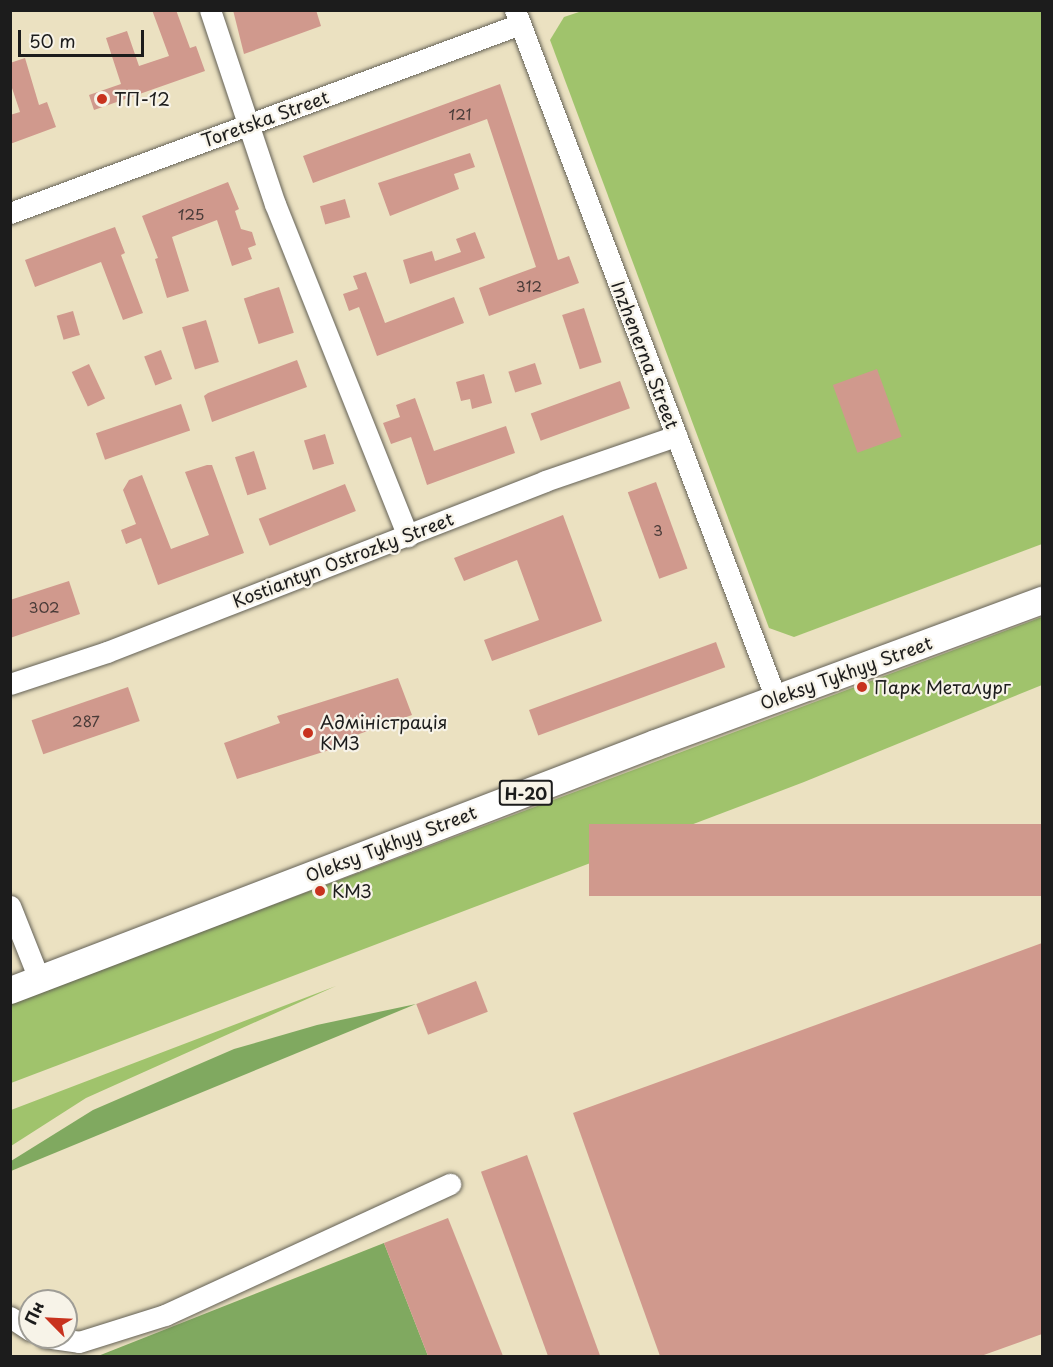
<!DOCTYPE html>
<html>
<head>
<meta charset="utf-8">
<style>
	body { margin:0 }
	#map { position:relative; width:1053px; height:1367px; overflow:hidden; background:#ebe1c1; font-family:"Playpen Sans",sans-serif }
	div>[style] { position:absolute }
	.green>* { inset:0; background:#a0c36c }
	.forest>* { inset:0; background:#80a960 }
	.building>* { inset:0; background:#d0998d; transform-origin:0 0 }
	.roads { filter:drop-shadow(0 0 2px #646156) drop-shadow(0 0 2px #646156) }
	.minor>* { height:21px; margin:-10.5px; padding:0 10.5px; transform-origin:10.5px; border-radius:10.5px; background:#fff }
	.major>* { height:27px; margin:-13.5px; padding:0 13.5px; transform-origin:13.5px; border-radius:13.5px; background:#fff }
	.dots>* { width:16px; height:16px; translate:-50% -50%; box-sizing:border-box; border:3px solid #f7f3e8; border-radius:50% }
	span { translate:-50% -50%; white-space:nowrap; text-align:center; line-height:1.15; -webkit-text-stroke:4.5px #f7f3e8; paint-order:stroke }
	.number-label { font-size:15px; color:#493b38 }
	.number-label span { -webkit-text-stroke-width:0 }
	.shield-label span { padding:2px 4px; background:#f7f3e8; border:2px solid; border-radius:4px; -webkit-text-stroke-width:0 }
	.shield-label { font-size:16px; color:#1c1c1c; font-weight:700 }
	.poi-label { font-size:18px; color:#1c1c1c }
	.left { translate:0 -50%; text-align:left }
	.street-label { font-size:18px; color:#1c1c1c }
	.frame { position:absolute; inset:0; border:12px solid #1c1c1c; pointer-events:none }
	.north { position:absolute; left:18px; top:1289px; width:60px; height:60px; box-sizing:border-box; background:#f7f3e8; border:2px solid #9f9d96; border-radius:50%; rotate:294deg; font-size:16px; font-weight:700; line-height:24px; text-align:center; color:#1c1c1c }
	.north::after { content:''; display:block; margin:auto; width:21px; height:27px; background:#c8321e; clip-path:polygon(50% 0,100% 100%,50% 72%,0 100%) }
	.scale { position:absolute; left:18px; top:30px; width:126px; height:27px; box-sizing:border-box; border:3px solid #1c1c1c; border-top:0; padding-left:8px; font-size:18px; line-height:21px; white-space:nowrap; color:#1c1c1c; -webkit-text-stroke:4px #f7f3e8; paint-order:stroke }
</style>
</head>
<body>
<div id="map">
	<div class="green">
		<div style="clip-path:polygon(582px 11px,1042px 11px,1042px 544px,794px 637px,769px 628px,550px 40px,564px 17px)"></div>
		<div style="clip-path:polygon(1042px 617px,1042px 685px,804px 782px,11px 1083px,11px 1003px)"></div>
		<div style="clip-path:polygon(336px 986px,86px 1098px,11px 1146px,11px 1110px)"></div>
	</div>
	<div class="forest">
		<div style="clip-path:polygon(416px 1004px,11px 1171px,11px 1161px,93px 1110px,234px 1049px,317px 1025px)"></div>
		<div style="clip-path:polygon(384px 1243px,428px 1356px,98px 1356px)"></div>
	</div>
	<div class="building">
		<div style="clip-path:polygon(152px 10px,176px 10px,190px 48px,196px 46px,205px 71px,94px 110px,89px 95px,121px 84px,106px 38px,127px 31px,139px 66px,169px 56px)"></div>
		<div style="clip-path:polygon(233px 10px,316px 10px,321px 26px,244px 54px)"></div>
		<div style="clip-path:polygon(25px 58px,39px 105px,47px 102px,56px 127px,10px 144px,10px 115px,20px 112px,10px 82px,10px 63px)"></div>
		<div style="clip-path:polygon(500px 84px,558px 260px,569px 256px,579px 283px,489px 316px,479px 288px,536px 267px,487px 119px,313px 183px,303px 156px)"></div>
		<div style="clip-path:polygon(470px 153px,475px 167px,454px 174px,459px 189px,390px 216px,378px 183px)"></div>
		<div style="clip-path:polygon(228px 182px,239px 209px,235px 211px,241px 229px,252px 232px,256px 245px,248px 248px,252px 259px,232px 266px,217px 220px,172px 237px,189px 291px,167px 298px,155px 259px,158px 258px,142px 216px)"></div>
		<div style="left:345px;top:199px;width:19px;height:26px;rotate:74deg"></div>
		<div style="clip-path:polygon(115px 227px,125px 253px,121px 255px,143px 313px,123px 320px,101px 262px,35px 287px,25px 260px)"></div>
		<div style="clip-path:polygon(475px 232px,485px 258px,410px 284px,403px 260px,432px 251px,435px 261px,461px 252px,456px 239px)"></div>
		<div style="clip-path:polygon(366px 272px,385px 323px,454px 297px,464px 323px,377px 356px,359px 307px,349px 311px,343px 294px,358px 289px,353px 276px)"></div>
		<div style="left:279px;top:287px;width:48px;height:37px;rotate:72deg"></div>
		<div style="left:584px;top:308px;width:57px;height:23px;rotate:72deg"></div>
		<div style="left:73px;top:311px;width:25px;height:17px;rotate:74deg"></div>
		<div style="left:206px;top:320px;width:44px;height:25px;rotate:73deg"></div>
		<div style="left:161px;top:350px;width:31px;height:18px;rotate:69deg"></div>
		<div style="clip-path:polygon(297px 360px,307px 387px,212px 422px,204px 396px,208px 393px)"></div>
		<div style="left:535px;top:363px;width:22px;height:28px;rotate:72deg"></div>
		<div style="left:89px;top:364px;width:38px;height:19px;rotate:65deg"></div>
		<div style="left:877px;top:369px;width:72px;height:47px;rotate:70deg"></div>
		<div style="clip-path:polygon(484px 374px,492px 403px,472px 409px,470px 399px,461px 401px,456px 382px)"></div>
		<div style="left:620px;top:381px;width:29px;height:95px;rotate:70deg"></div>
		<div style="clip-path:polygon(415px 398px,434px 451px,506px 426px,515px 453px,427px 485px,411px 437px,391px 444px,383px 423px,400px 417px,396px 405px)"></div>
		<div style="left:181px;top:404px;width:28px;height:90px;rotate:71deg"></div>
		<div style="left:325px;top:434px;width:31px;height:22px;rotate:73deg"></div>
		<div style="left:254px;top:451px;width:40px;height:20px;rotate:72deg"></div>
		<div style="clip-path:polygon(207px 465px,212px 465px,244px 553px,158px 585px,141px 538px,126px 544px,121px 530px,136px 524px,123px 490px,129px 480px,142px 475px,171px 549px,209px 535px,185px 472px)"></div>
		<div style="left:656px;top:482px;width:92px;height:30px;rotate:70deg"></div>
		<div style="left:345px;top:484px;width:29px;height:93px;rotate:68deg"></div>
		<div style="clip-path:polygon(563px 515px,602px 621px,492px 661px,484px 640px,539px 620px,517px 560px,464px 581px,454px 558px)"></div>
		<div style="clip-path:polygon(69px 581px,80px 614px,10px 638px,10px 600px)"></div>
		<div style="left:716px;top:642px;width:27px;height:199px;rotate:70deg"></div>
		<div style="clip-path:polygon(398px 678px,412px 715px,337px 742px,339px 747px,237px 779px,224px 743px,280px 723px,277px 716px)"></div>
		<div style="left:128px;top:687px;width:36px;height:102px;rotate:71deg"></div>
		<div style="left:1042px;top:824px;width:72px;height:453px;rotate:90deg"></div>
		<div style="clip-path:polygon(1042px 943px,1042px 1334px,981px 1356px,660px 1356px,573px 1113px)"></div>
		<div style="left:476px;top:981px;width:33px;height:64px;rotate:69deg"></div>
		<div style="left:527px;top:1155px;width:214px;height:49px;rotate:70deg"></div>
		<div style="clip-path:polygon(448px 1218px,503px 1356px,428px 1356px,384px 1243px)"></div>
	</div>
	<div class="roads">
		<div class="minor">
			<div style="left:210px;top:10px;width:205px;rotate:71.5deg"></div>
			<div style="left:275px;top:204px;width:358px;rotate:68.2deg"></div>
			<div style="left:515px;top:10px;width:737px;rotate:69.25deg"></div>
			<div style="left:10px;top:213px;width:544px;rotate:-20.33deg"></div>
			<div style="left:10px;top:684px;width:102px;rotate:-18.3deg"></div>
			<div style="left:107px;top:652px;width:470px;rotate:-21.3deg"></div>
			<div style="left:545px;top:481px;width:139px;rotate:-19deg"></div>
			<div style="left:10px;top:906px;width:79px;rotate:68.3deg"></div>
			<div style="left:10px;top:1317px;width:24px;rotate:33deg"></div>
			<div style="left:45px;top:1337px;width:34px;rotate:8deg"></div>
			<div style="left:79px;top:1342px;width:90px;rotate:-17.4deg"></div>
			<div style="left:165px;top:1315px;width:314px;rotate:-24.7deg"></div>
		</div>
		<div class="major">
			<div style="left:10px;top:990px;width:691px;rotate:-20.95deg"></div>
			<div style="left:655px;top:743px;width:413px;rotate:-20.3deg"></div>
		</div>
	</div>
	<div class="dots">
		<div style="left:102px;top:99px;background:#c8321e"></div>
		<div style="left:862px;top:687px;background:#c8321e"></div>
		<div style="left:308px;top:733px;background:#c8321e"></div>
		<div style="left:320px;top:891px;background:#c8321e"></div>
	</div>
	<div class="number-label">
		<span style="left:460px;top:114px">121</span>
		<span style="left:191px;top:214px">125</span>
		<span style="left:529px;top:286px">312</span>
		<span style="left:658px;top:530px">3</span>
		<span style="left:44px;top:607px">302</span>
		<span style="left:86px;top:721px">287</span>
	</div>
	<div class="shield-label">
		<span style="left:526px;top:793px">Н-20</span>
	</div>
	<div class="poi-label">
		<span class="left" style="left:114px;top:99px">ТП-12</span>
		<span class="left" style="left:874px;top:687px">Парк Металург</span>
		<span class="left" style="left:320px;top:733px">Адміністрація<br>КМЗ</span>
		<span class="left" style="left:332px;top:891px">КМЗ</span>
	</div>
	<div class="street-label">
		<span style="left:265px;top:119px;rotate:-20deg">Toretska Street</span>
		<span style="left:645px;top:355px;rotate:69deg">Inzhenerna Street</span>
		<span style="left:343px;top:560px;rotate:-21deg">Kostiantyn Ostrozky Street</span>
		<span style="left:846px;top:673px;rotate:-20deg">Oleksy Tykhyy Street</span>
		<span style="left:391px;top:844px;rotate:-21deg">Oleksy Tykhyy Street</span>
	</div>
	<div class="frame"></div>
	<div class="north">Пн</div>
	<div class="scale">50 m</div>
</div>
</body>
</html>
